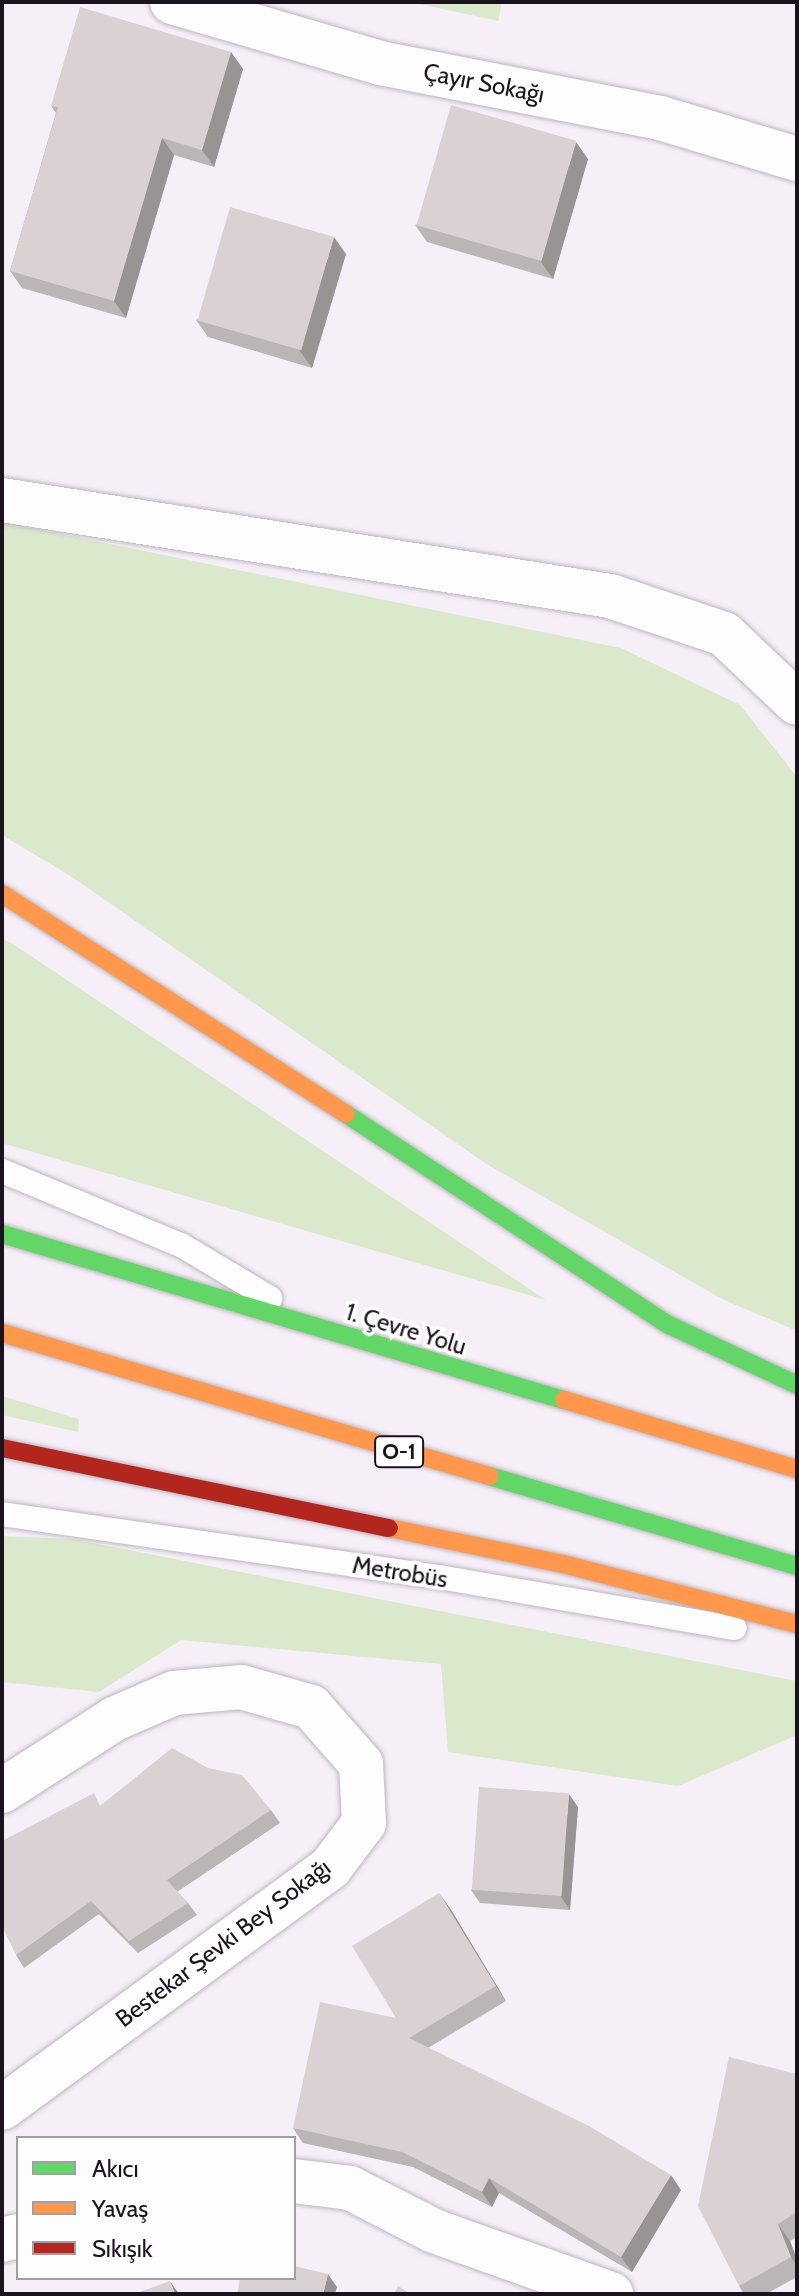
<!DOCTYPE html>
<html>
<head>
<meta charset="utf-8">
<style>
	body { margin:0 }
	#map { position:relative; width:799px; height:2296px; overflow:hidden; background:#f6eff8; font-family:Cabin,sans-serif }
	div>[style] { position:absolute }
	.green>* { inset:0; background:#dae8cc }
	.roads { filter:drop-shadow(0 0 2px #bcb5be) drop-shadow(0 0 2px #bcb5be) }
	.lane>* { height:24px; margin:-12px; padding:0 12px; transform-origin:12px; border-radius:12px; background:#fefdfe }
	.street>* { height:44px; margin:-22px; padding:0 22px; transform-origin:22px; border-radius:22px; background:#fefdfe }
	.fast>* { height:18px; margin:-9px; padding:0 9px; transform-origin:9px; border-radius:9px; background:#63d668 }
	.slow>* { height:18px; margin:-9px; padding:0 9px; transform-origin:9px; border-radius:9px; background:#ff974d }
	.jam>* { height:18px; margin:-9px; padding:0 9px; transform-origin:9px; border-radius:9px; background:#b3261e }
	.wall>* { inset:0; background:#bbb5b5 }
	.shaded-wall>* { inset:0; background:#999393 }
	.building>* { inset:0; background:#dad2d2; transform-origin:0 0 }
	span { translate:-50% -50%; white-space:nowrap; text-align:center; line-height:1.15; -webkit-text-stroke:7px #fdfdfd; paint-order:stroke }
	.shield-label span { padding:2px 6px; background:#fdfdfd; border:2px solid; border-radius:6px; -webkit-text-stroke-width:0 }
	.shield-label { font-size:22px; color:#1a121c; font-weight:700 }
	.street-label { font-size:24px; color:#1a121c }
	.frame { position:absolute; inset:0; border:4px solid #1a121c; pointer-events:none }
	.legend { position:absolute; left:16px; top:2136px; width:280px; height:144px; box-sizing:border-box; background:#fdfdfd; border:2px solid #a29fa3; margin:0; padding:10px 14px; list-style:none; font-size:24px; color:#1a121c }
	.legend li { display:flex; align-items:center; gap:16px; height:40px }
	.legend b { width:40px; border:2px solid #a29fa3 }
</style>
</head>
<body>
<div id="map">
	<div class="green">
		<div style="clip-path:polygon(411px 2px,502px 2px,498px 21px)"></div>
		<div style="clip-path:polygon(2px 522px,621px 648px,740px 705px,797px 777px,797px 1331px,722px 1299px,488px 1165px,69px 875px,2px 835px)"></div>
		<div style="clip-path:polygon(2px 938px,13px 944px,546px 1300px,2px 1143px)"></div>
		<div style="clip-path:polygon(2px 1396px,79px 1419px,78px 1432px,2px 1415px)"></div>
		<div style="clip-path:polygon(2px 1536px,73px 1539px,797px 1681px,797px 1735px,678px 1786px,448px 1752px,441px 1664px,181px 1640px,99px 1692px,2px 1682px)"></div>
	</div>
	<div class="roads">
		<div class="lane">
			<div style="left:2px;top:1171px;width:194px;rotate:22.5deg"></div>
			<div style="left:181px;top:1245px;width:104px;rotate:30.8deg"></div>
			<div style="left:2px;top:1514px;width:442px;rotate:8.2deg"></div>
			<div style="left:439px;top:1577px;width:300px;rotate:9.8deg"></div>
		</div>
		<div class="street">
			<div style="left:172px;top:2px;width:217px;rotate:16.3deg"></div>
			<div style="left:380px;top:63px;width:285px;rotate:11.1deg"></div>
			<div style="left:660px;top:118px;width:143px;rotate:16.7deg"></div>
			<div style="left:2px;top:500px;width:616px;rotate:8.97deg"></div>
			<div style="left:610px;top:596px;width:120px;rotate:18.4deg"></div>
			<div style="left:724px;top:634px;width:100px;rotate:43.4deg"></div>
			<div style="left:2px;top:1791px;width:133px;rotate:-32.7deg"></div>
			<div style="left:114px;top:1719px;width:65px;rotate:-23.4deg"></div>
			<div style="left:174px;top:1693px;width:67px;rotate:-5.1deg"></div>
			<div style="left:241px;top:1687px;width:73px;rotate:15.9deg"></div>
			<div style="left:311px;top:1707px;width:76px;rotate:48.7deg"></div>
			<div style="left:361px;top:1764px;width:59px;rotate:87.1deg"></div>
			<div style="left:364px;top:1823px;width:56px;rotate:127.1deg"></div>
			<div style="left:330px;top:1868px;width:406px;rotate:143.8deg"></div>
			<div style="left:294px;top:2181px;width:56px;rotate:7.1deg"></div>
			<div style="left:350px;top:2188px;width:94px;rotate:27.1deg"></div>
			<div style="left:434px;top:2231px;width:188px;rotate:19.6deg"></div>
			<div style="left:2px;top:2240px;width:16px;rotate:-14deg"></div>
		</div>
		<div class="fast">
			<div style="left:346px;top:1114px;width:386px;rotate:33.2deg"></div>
			<div style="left:669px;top:1325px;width:141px;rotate:25.1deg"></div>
			<div style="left:2px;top:1234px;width:586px;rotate:16.46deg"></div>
			<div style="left:489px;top:1476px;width:321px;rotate:16.3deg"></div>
		</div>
		<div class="slow">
			<div style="left:2px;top:894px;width:408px;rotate:32.6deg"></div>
			<div style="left:2px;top:1333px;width:508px;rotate:16.36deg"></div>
			<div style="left:564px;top:1400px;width:243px;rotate:16.5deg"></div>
			<div style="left:389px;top:1528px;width:178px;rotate:11.7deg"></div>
			<div style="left:563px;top:1564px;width:242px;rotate:14.4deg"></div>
		</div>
		<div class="jam">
			<div style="left:2px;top:1448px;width:395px;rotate:11.7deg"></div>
		</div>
	</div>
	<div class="wall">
		<div style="clip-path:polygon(231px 52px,243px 69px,214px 167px,174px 155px,126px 318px,22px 288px,10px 271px,56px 113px,51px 106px)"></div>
		<div style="clip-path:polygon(588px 159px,553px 279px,427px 242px,415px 225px)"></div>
		<div style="clip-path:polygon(346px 254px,312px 368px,208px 337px,196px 320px)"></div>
		<div style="clip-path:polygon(102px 1804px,271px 1810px,280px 1823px,177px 1892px,188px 1903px,197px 1915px,138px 1953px,99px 1914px,24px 1968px,16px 1955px)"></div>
		<div style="clip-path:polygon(578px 1807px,570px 1910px,480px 1903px,471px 1890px)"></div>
		<div style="clip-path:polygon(450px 1908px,506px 2001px,428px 2048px,681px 2190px,632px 2272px,499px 2193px,492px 2207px,413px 2167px,303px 2143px,293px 2128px,396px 2018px)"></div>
		<div style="clip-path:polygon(797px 2074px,797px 2237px,790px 2241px,797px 2260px,797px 2277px,766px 2294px,744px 2294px,739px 2286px)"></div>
	</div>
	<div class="shaded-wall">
		<div style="clip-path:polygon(231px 52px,243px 69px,214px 167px,202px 150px)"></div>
		<div style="clip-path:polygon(162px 138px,174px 155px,126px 318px,114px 301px)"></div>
		<div style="clip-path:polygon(576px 142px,588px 159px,553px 279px,541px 262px)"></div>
		<div style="clip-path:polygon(334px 237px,346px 254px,312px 368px,300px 351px)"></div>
		<div style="clip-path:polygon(569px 1794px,578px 1807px,570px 1910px,561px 1897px)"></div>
		<div style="clip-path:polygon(439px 1893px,450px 1908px,506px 2001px,496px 1986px)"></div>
		<div style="clip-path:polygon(671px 2175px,681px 2190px,632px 2272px,621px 2257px)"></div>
		<div style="clip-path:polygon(489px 2178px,499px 2193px,492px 2207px,482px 2192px)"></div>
		<div style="clip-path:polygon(778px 2224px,790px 2241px,797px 2260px,797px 2266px,791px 2257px)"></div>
		<div style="clip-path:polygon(328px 2274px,337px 2287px,335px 2294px,323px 2294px)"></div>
		<div style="clip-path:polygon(170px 2281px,179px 2294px,175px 2294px)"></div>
	</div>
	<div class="building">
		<div style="clip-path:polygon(80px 7px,231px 52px,202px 150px,162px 138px,114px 301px,10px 271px,58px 107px,51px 106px)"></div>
		<div style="left:451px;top:105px;width:130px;height:125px;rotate:16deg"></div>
		<div style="left:230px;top:207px;width:108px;height:118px;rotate:16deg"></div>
		<div style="clip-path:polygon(172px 1748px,208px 1768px,242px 1775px,271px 1810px,167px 1880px,188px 1903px,129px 1941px,91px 1901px,16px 1955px,2px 1926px,2px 1841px,94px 1793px,100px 1806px)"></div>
		<div style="left:479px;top:1787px;width:90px;height:103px;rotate:4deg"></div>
		<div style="clip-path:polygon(439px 1893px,496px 1986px,409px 2038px,589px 2126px,671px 2175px,621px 2257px,489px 2178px,482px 2192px,402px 2152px,293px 2128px,320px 2002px,396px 2018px,352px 1946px)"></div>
		<div style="clip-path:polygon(729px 2057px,797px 2074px,797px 2212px,778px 2224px,791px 2257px,739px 2286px,698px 2206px)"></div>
		<div style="clip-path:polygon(294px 2266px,328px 2274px,323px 2294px,237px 2294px,240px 2278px,294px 2278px)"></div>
		<div style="clip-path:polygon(170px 2281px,175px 2294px,134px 2294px)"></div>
		<div style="clip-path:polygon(398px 2286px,411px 2294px,394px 2294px)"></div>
	</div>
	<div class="shield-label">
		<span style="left:399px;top:1452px">O-1</span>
	</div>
	<div class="street-label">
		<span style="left:484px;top:83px;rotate:11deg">Çayır Sokağı</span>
		<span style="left:406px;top:1329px;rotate:17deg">1. Çevre Yolu</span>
		<span style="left:400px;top:1572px;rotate:9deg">Metrobüs</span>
		<span style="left:223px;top:1943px;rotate:-37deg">Bestekar Şevki Bey Sokağı</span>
	</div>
	<div class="frame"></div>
	<ul class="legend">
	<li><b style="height:10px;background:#63d668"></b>Akıcı</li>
	<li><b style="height:10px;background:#ff974d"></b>Yavaş</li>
	<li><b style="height:10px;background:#b3261e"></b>Sıkışık</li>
	</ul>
</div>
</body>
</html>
